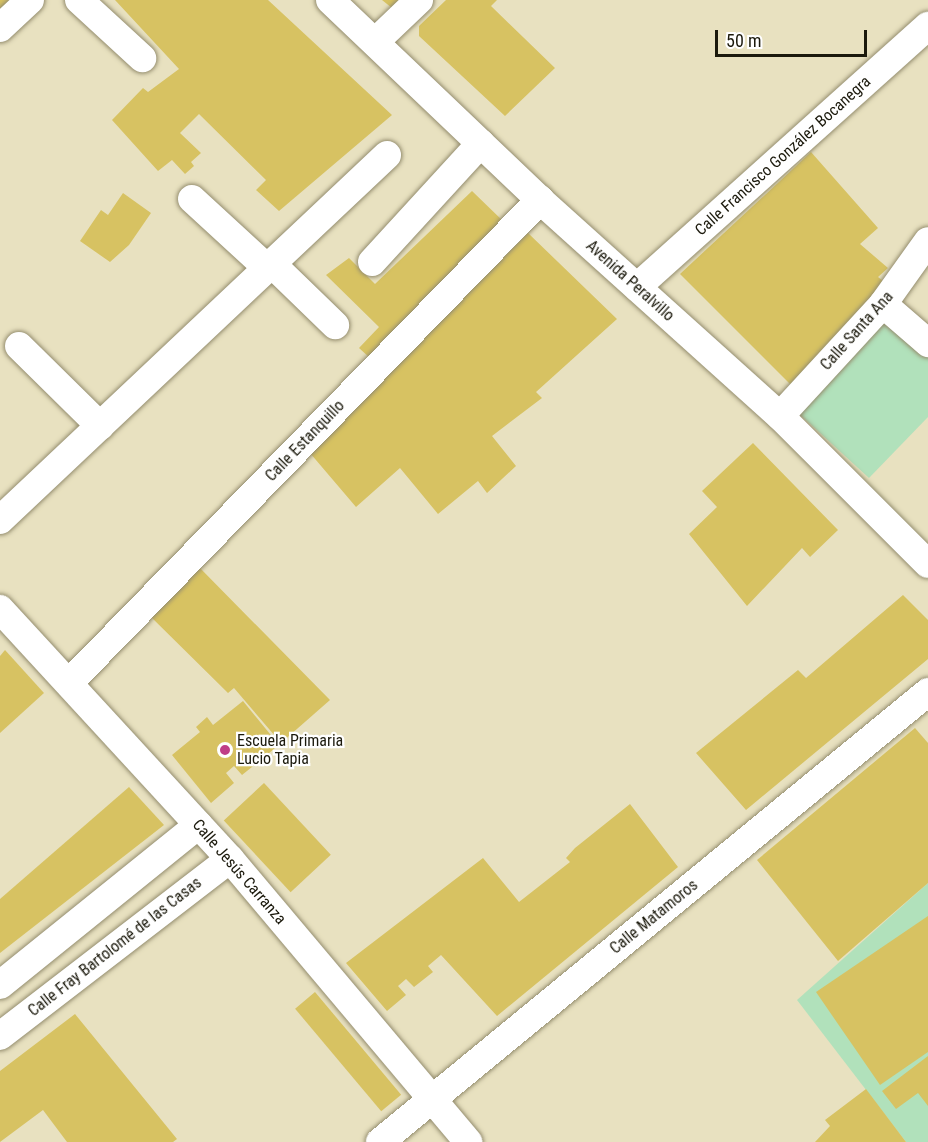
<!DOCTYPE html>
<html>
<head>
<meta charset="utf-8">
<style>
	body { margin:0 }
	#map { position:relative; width:928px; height:1142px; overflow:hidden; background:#e8e1c0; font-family:"Roboto Condensed",sans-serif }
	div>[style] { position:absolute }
	.green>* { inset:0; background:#b1e1bb }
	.building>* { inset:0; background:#d7c262; transform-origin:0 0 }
	.roads { filter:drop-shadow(0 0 2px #948d6e) drop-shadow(0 0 2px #948d6e) }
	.minor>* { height:28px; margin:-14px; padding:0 14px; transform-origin:14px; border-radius:14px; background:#fff }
	.dots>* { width:16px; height:16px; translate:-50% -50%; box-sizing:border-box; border:3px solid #fff; border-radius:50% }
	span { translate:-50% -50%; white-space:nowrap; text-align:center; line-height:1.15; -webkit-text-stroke:4.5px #fff; paint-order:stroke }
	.street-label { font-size:16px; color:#1b190c }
	.poi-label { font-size:16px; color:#1b190c }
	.left { translate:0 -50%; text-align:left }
	.scale { position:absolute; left:715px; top:30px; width:152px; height:27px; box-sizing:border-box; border:3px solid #1b190c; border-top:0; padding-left:8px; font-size:18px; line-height:21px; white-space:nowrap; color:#1b190c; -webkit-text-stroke:4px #fff; paint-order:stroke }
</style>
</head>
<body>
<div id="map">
	<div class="green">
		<div style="clip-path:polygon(886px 319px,928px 357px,928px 417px,869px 478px,796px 411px)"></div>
		<div style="clip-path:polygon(928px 883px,928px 1142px,906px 1142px,797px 1000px)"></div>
	</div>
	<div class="building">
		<div style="clip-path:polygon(0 0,23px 0,0 20px)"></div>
		<div style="clip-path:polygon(115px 0,268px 0,392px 115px,279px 211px,256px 190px,266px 180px,199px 114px,180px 133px,201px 153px,191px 162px,194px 166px,185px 174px,172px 160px,158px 171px,112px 120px,143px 88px,148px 92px,179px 69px)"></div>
		<div style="clip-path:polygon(382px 0,400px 0,392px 8px)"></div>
		<div style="clip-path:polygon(446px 0,497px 0,491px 6px,555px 68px,505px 116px,419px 36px,419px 26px)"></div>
		<div style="clip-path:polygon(811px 152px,878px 228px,860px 244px,888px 268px,878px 277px,887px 284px,794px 388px,680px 274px)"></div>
		<div style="clip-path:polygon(472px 191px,504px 222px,370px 358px,359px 348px,379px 327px,326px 275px,349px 258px,375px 284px)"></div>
		<div style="clip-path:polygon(123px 193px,151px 213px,129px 245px,110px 262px,80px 241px,101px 210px,108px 215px)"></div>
		<div style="clip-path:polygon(528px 233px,617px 319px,536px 392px,542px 398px,492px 436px,516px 466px,487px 493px,478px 481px,438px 514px,400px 468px,356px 507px,310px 453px)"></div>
		<div style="clip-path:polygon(753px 443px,838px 530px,810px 557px,802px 548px,747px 606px,689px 534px,717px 507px,702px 491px)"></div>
		<div style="clip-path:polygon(198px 566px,330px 700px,281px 743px,234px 688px,228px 693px,149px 615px)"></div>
		<div style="clip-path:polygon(903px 595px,928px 620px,928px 659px,746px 810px,696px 753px,798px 670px,806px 678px)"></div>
		<div style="clip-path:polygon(5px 650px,44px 693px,0 733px,0 656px)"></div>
		<div style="clip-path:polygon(243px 701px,279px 745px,242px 775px,234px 766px,226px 773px,234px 783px,211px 803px,172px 755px,200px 732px,196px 727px,207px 717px,213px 725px)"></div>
		<div style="clip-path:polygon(915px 728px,928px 743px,928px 883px,838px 961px,757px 860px)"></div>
		<div style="left:264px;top:783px;width:98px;height:55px;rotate:47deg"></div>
		<div style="clip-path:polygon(129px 787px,164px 825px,0 953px,0 899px)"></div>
		<div style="clip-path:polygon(630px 804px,678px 867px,497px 1016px,441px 955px,428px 966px,433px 972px,414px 987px,406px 979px,398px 986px,406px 995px,387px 1011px,346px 963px,483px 858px,519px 902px,570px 862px,566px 858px,575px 848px)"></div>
		<div style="clip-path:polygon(928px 916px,928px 1052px,880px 1085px,816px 992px)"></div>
		<div style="left:315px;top:992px;width:134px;height:26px;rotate:50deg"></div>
		<div style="clip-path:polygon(75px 1014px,177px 1139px,173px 1142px,67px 1142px,43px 1110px,0 1142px,0 1071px)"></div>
		<div style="clip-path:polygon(928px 1056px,928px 1106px,918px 1093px,896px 1109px,882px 1091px)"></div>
		<div style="clip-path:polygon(866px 1089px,906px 1142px,815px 1142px,830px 1126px,825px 1120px)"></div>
	</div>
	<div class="roads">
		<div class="minor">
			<div style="left:79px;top:0;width:86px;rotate:42.6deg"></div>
			<div style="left:330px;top:0;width:290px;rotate:43.6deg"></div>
			<div style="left:540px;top:200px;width:323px;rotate:42deg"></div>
			<div style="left:780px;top:416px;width:209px;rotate:45deg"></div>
			<div style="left:0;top:28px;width:41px;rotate:-43deg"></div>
			<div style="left:375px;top:42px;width:61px;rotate:-43.7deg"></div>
			<div style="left:192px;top:199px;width:102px;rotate:42.6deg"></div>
			<div style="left:372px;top:262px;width:161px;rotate:-47.5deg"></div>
			<div style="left:272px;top:264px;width:88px;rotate:44.1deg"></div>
			<div style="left:637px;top:287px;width:391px;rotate:-41.9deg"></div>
			<div style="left:883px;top:304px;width:60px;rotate:40.9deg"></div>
			<div style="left:19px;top:346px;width:114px;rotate:44.6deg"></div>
			<div style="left:780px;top:416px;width:152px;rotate:-47.4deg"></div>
			<div style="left:883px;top:304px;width:77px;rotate:-54.5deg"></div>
			<div style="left:0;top:520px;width:532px;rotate:-43.32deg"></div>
			<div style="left:0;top:609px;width:340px;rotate:47.4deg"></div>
			<div style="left:230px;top:859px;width:370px;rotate:49.9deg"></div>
			<div style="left:69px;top:683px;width:675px;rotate:-45.72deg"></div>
			<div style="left:0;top:985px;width:255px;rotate:-38.9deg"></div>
			<div style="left:0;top:1036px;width:290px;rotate:-37.6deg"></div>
			<div style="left:380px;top:1142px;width:709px;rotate:-39.39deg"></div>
		</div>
	</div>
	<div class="dots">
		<div style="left:225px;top:750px;background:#bf3e88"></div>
	</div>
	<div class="street-label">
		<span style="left:783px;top:156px;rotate:-42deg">Calle Francisco González Bocanegra</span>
		<span style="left:630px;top:281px;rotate:42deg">Avenida Peralvillo</span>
		<span style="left:857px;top:331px;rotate:-48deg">Calle Santa Ana</span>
		<span style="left:305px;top:441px;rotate:-46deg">Calle Estanquillo</span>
		<span style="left:239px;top:872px;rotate:49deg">Calle Jesús Carranza</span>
		<span style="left:654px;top:917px;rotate:-39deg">Calle Matamoros</span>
		<span style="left:115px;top:947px;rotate:-38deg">Calle Fray Bartolomé de las Casas</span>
	</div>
	<div class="poi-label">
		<span class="left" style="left:237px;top:750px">Escuela Primaria<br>Lucio Tapia</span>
	</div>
	<div class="scale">50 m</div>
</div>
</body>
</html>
